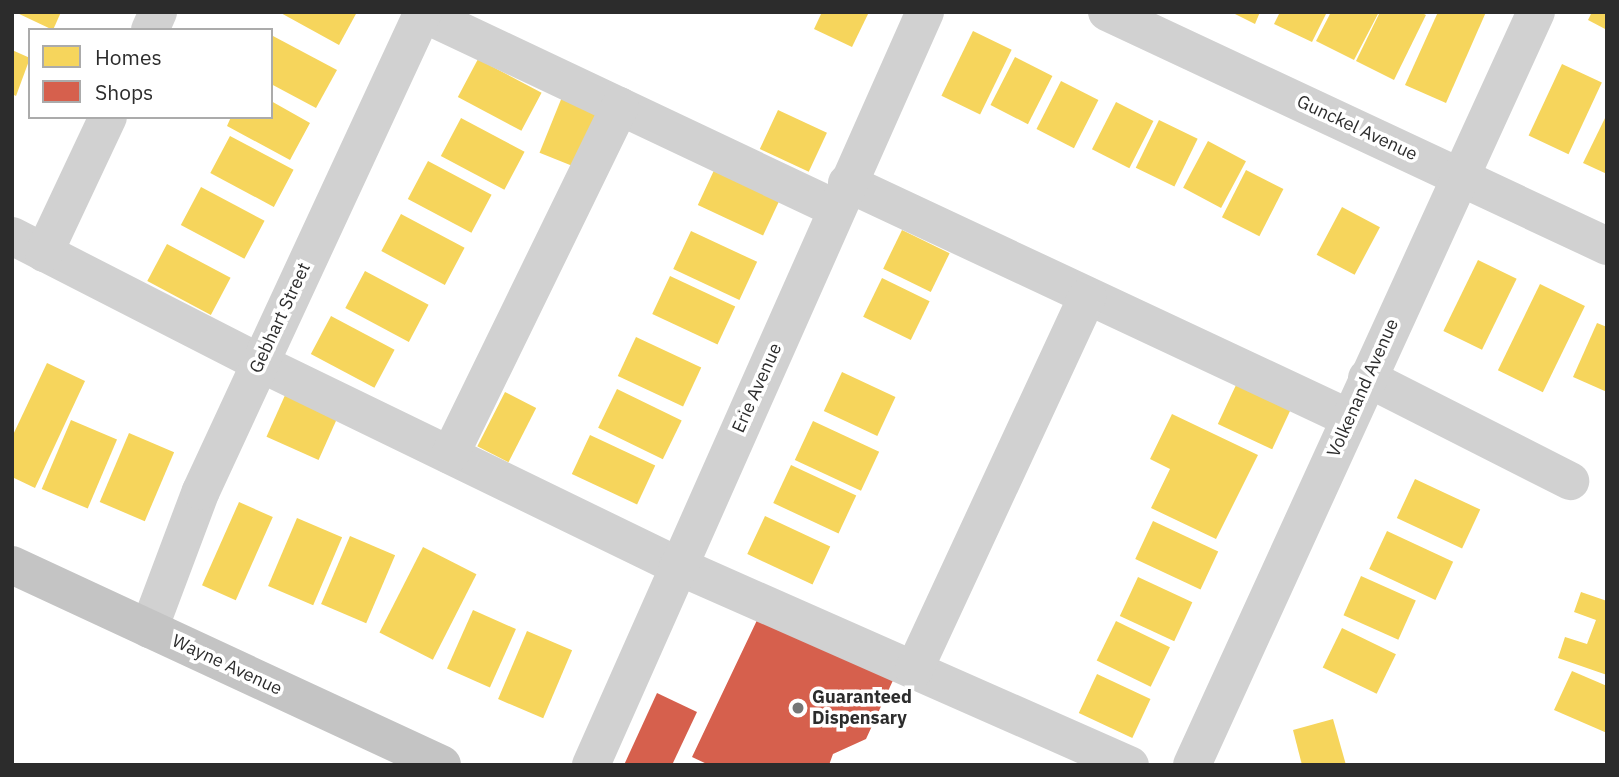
<!DOCTYPE html>
<html>
<head>
<meta charset="utf-8">
<style>
	body { margin:0 }
	#map { position:relative; width:1619px; height:777px; overflow:hidden; background:#fff; font-family:"IBM Plex Sans",sans-serif }
	div>[style] { position:absolute }
	.homes>* { inset:0; background:#f6d55c; transform-origin:0 0 }
	.shops>* { inset:0; background:#d6604d }
	.minor>* { height:38px; margin:-19px; padding:0 19px; transform-origin:19px; border-radius:19px; background:#d1d1d1 }
	.major>* { height:38px; margin:-19px; padding:0 19px; transform-origin:19px; border-radius:19px; background:#c4c4c4 }
	.dots>* { width:19px; height:19px; translate:-50% -50%; box-sizing:border-box; border:4px solid #fff; border-radius:50% }
	span { translate:-50% -50%; white-space:nowrap; text-align:center; line-height:1.15; -webkit-text-stroke:7px #fff; paint-order:stroke }
	.street-label { font-size:18px; color:#2c2c2c }
	.poi-label { font-size:18px; color:#2c2c2c; font-weight:700 }
	.left { translate:0 -50%; text-align:left }
	.frame { position:absolute; inset:0; border:14px solid #2c2c2c; pointer-events:none }
	.legend { position:absolute; left:28px; top:28px; width:245px; height:91px; box-sizing:border-box; background:#fff; border:2px solid #ababab; margin:0; padding:9px 12px; list-style:none; font-size:21px; color:#2c2c2c }
	.legend li { display:flex; align-items:center; gap:14px; height:35px }
	.legend b { width:35px; border:2px solid #ababab }
</style>
</head>
<body>
<div id="map">
	<div class="homes">
		<div style="clip-path:polygon(15px 12px,61px 12px,53px 30px)"></div>
		<div style="clip-path:polygon(279px 12px,357px 12px,339px 45px)"></div>
		<div style="clip-path:polygon(822px 12px,869px 12px,852px 47px,814px 29px)"></div>
		<div style="clip-path:polygon(1231px 12px,1260px 12px,1255px 24px)"></div>
		<div style="clip-path:polygon(1280px 12px,1327px 12px,1312px 42px,1274px 24px)"></div>
		<div style="clip-path:polygon(1331px 12px,1379px 12px,1354px 60px,1316px 41px)"></div>
		<div style="clip-path:polygon(1420px 12px,1426px 15px,1394px 80px,1356px 61px,1380px 12px)"></div>
		<div style="clip-path:polygon(1438px 12px,1486px 12px,1446px 103px,1405px 85px)"></div>
		<div style="clip-path:polygon(1592px 12px,1607px 12px,1607px 30px,1588px 20px)"></div>
		<div style="left:973px;top:31px;width:43px;height:72px;rotate:26deg"></div>
		<div style="clip-path:polygon(273px 36px,337px 70px,316px 108px,271px 84px)"></div>
		<div style="clip-path:polygon(12px 50px,30px 58px,16px 96px,12px 94px)"></div>
		<div style="left:1015px;top:57px;width:42px;height:54px;rotate:27deg"></div>
		<div style="left:478px;top:59px;width:72px;height:43px;rotate:28deg"></div>
		<div style="left:1562px;top:64px;width:44px;height:79px;rotate:25deg"></div>
		<div style="left:1061px;top:81px;width:42px;height:54px;rotate:27deg"></div>
		<div style="left:562px;top:97px;width:43px;height:60px;rotate:22deg"></div>
		<div style="clip-path:polygon(271px 101px,310px 123px,290px 160px,227px 126px,231px 117px,271px 117px)"></div>
		<div style="left:1116px;top:102px;width:42px;height:53px;rotate:27deg"></div>
		<div style="left:778px;top:110px;width:54px;height:43px;rotate:25deg"></div>
		<div style="clip-path:polygon(1607px 114px,1607px 174px,1583px 163px)"></div>
		<div style="left:461px;top:118px;width:72px;height:43px;rotate:28deg"></div>
		<div style="left:1159px;top:120px;width:43px;height:53px;rotate:26deg"></div>
		<div style="left:230px;top:136px;width:72px;height:42px;rotate:28deg"></div>
		<div style="left:1208px;top:141px;width:43px;height:53px;rotate:28deg"></div>
		<div style="left:428px;top:161px;width:72px;height:43px;rotate:28deg"></div>
		<div style="left:716px;top:166px;width:72px;height:43px;rotate:25deg"></div>
		<div style="left:1246px;top:170px;width:42px;height:53px;rotate:27deg"></div>
		<div style="left:201px;top:187px;width:72px;height:43px;rotate:28deg"></div>
		<div style="left:1342px;top:207px;width:43px;height:54px;rotate:28deg"></div>
		<div style="left:401px;top:214px;width:72px;height:42px;rotate:28deg"></div>
		<div style="left:902px;top:230px;width:53px;height:43px;rotate:26deg"></div>
		<div style="left:691px;top:231px;width:73px;height:42px;rotate:25deg"></div>
		<div style="left:167px;top:244px;width:72px;height:42px;rotate:28deg"></div>
		<div style="left:1478px;top:260px;width:43px;height:79px;rotate:26deg"></div>
		<div style="left:365px;top:271px;width:72px;height:42px;rotate:28deg"></div>
		<div style="left:670px;top:276px;width:72px;height:42px;rotate:25deg"></div>
		<div style="left:882px;top:278px;width:53px;height:43px;rotate:26deg"></div>
		<div style="left:1540px;top:284px;width:50px;height:96px;rotate:26deg"></div>
		<div style="left:331px;top:316px;width:72px;height:43px;rotate:28deg"></div>
		<div style="clip-path:polygon(1597px 323px,1607px 327px,1607px 392px,1573px 377px)"></div>
		<div style="left:636px;top:337px;width:72px;height:43px;rotate:25deg"></div>
		<div style="clip-path:polygon(47px 363px,85px 381px,35px 488px,12px 477px,12px 437px)"></div>
		<div style="left:842px;top:372px;width:59px;height:43px;rotate:25deg"></div>
		<div style="left:1236px;top:385px;width:60px;height:43px;rotate:25deg"></div>
		<div style="left:617px;top:389px;width:72px;height:43px;rotate:26deg"></div>
		<div style="left:505px;top:392px;width:35px;height:61px;rotate:27deg"></div>
		<div style="left:286px;top:393px;width:57px;height:48px;rotate:24deg"></div>
		<div style="clip-path:polygon(1172px 414px,1258px 455px,1216px 539px,1151px 508px,1170px 469px,1150px 459px)"></div>
		<div style="left:71px;top:420px;width:50px;height:75px;rotate:23deg"></div>
		<div style="left:813px;top:421px;width:73px;height:43px;rotate:25deg"></div>
		<div style="left:129px;top:433px;width:49px;height:75px;rotate:23deg"></div>
		<div style="left:590px;top:435px;width:72px;height:43px;rotate:25deg"></div>
		<div style="left:791px;top:465px;width:72px;height:42px;rotate:25deg"></div>
		<div style="left:1415px;top:479px;width:72px;height:43px;rotate:25deg"></div>
		<div style="left:239px;top:502px;width:37px;height:91px;rotate:24deg"></div>
		<div style="left:765px;top:516px;width:72px;height:42px;rotate:25deg"></div>
		<div style="left:297px;top:518px;width:49px;height:74px;rotate:23deg"></div>
		<div style="left:1153px;top:521px;width:72px;height:42px;rotate:25deg"></div>
		<div style="left:1387px;top:531px;width:73px;height:42px;rotate:25deg"></div>
		<div style="left:350px;top:536px;width:49px;height:74px;rotate:23deg"></div>
		<div style="left:423px;top:547px;width:60px;height:96px;rotate:27deg"></div>
		<div style="left:1361px;top:576px;width:60px;height:43px;rotate:24deg"></div>
		<div style="left:1138px;top:577px;width:60px;height:43px;rotate:25deg"></div>
		<div style="clip-path:polygon(1581px 592px,1607px 601px,1607px 675px,1558px 658px,1565px 637px,1587px 644px,1596px 620px,1574px 612px)"></div>
		<div style="left:473px;top:610px;width:47px;height:64px;rotate:24deg"></div>
		<div style="left:1116px;top:621px;width:60px;height:44px;rotate:26deg"></div>
		<div style="left:1342px;top:628px;width:60px;height:44px;rotate:26deg"></div>
		<div style="left:527px;top:631px;width:49px;height:74px;rotate:23deg"></div>
		<div style="clip-path:polygon(1572px 671px,1607px 686px,1607px 733px,1554px 710px)"></div>
		<div style="left:1097px;top:674px;width:59px;height:43px;rotate:25deg"></div>
		<div style="clip-path:polygon(1333px 719px,1346px 765px,1302px 765px,1293px 730px)"></div>
	</div>
	<div class="shops">
		<div style="clip-path:polygon(759px 616px,895px 676px,866px 739px,833px 754px,829px 765px,709px 765px,692px 757px)"></div>
		<div style="clip-path:polygon(657px 693px,697px 712px,672px 765px,624px 765px)"></div>
	</div>
	<div class="minor">
		<div style="left:420px;top:12px;width:460px;rotate:25.3deg"></div>
		<div style="left:1107px;top:12px;width:552px;rotate:25.08deg"></div>
		<div style="left:150px;top:30px;width:20px;rotate:-66deg"></div>
		<div style="left:847px;top:183px;width:554px;rotate:25.09deg"></div>
		<div style="left:12px;top:236px;width:279px;rotate:27.1deg"></div>
		<div style="left:260px;top:363px;width:465px;rotate:25.9deg"></div>
		<div style="left:678px;top:566px;width:494px;rotate:23.8deg"></div>
		<div style="left:44px;top:253px;width:150px;rotate:-64.8deg"></div>
		<div style="left:1367px;top:378px;width:228px;rotate:26.9deg"></div>
		<div style="left:450px;top:455px;width:388px;rotate:-64deg"></div>
		<div style="left:149px;top:629px;width:147px;rotate:-69.4deg"></div>
		<div style="left:201px;top:491px;width:528px;rotate:-65.13deg"></div>
		<div style="left:914px;top:670px;width:412px;rotate:-65.1deg"></div>
		<div style="left:591px;top:765px;width:824px;rotate:-66.08deg"></div>
		<div style="left:1192px;top:765px;width:828px;rotate:-65.45deg"></div>
	</div>
	<div class="major">
		<div style="left:12px;top:565px;width:474px;rotate:24.9deg"></div>
	</div>
	<div class="dots">
		<div style="left:798px;top:708px;background:#767676"></div>
	</div>
	<div class="street-label">
		<span style="left:1357px;top:128px;rotate:25deg">Gunckel Avenue</span>
		<span style="left:280px;top:318px;rotate:-65deg">Gebhart Street</span>
		<span style="left:757px;top:388px;rotate:-66deg">Erie Avenue</span>
		<span style="left:1363px;top:388px;rotate:-66deg">Volkenand Avenue</span>
		<span style="left:227px;top:665px;rotate:25deg">Wayne Avenue</span>
	</div>
	<div class="poi-label">
		<span class="left" style="left:812px;top:708px">Guaranteed<br>Dispensary</span>
	</div>
	<div class="frame"></div>
	<ul class="legend">
	<li><b style="height:19px;background:#f6d55c"></b>Homes</li>
	<li><b style="height:19px;background:#d6604d"></b>Shops</li>
	</ul>
</div>
</body>
</html>
